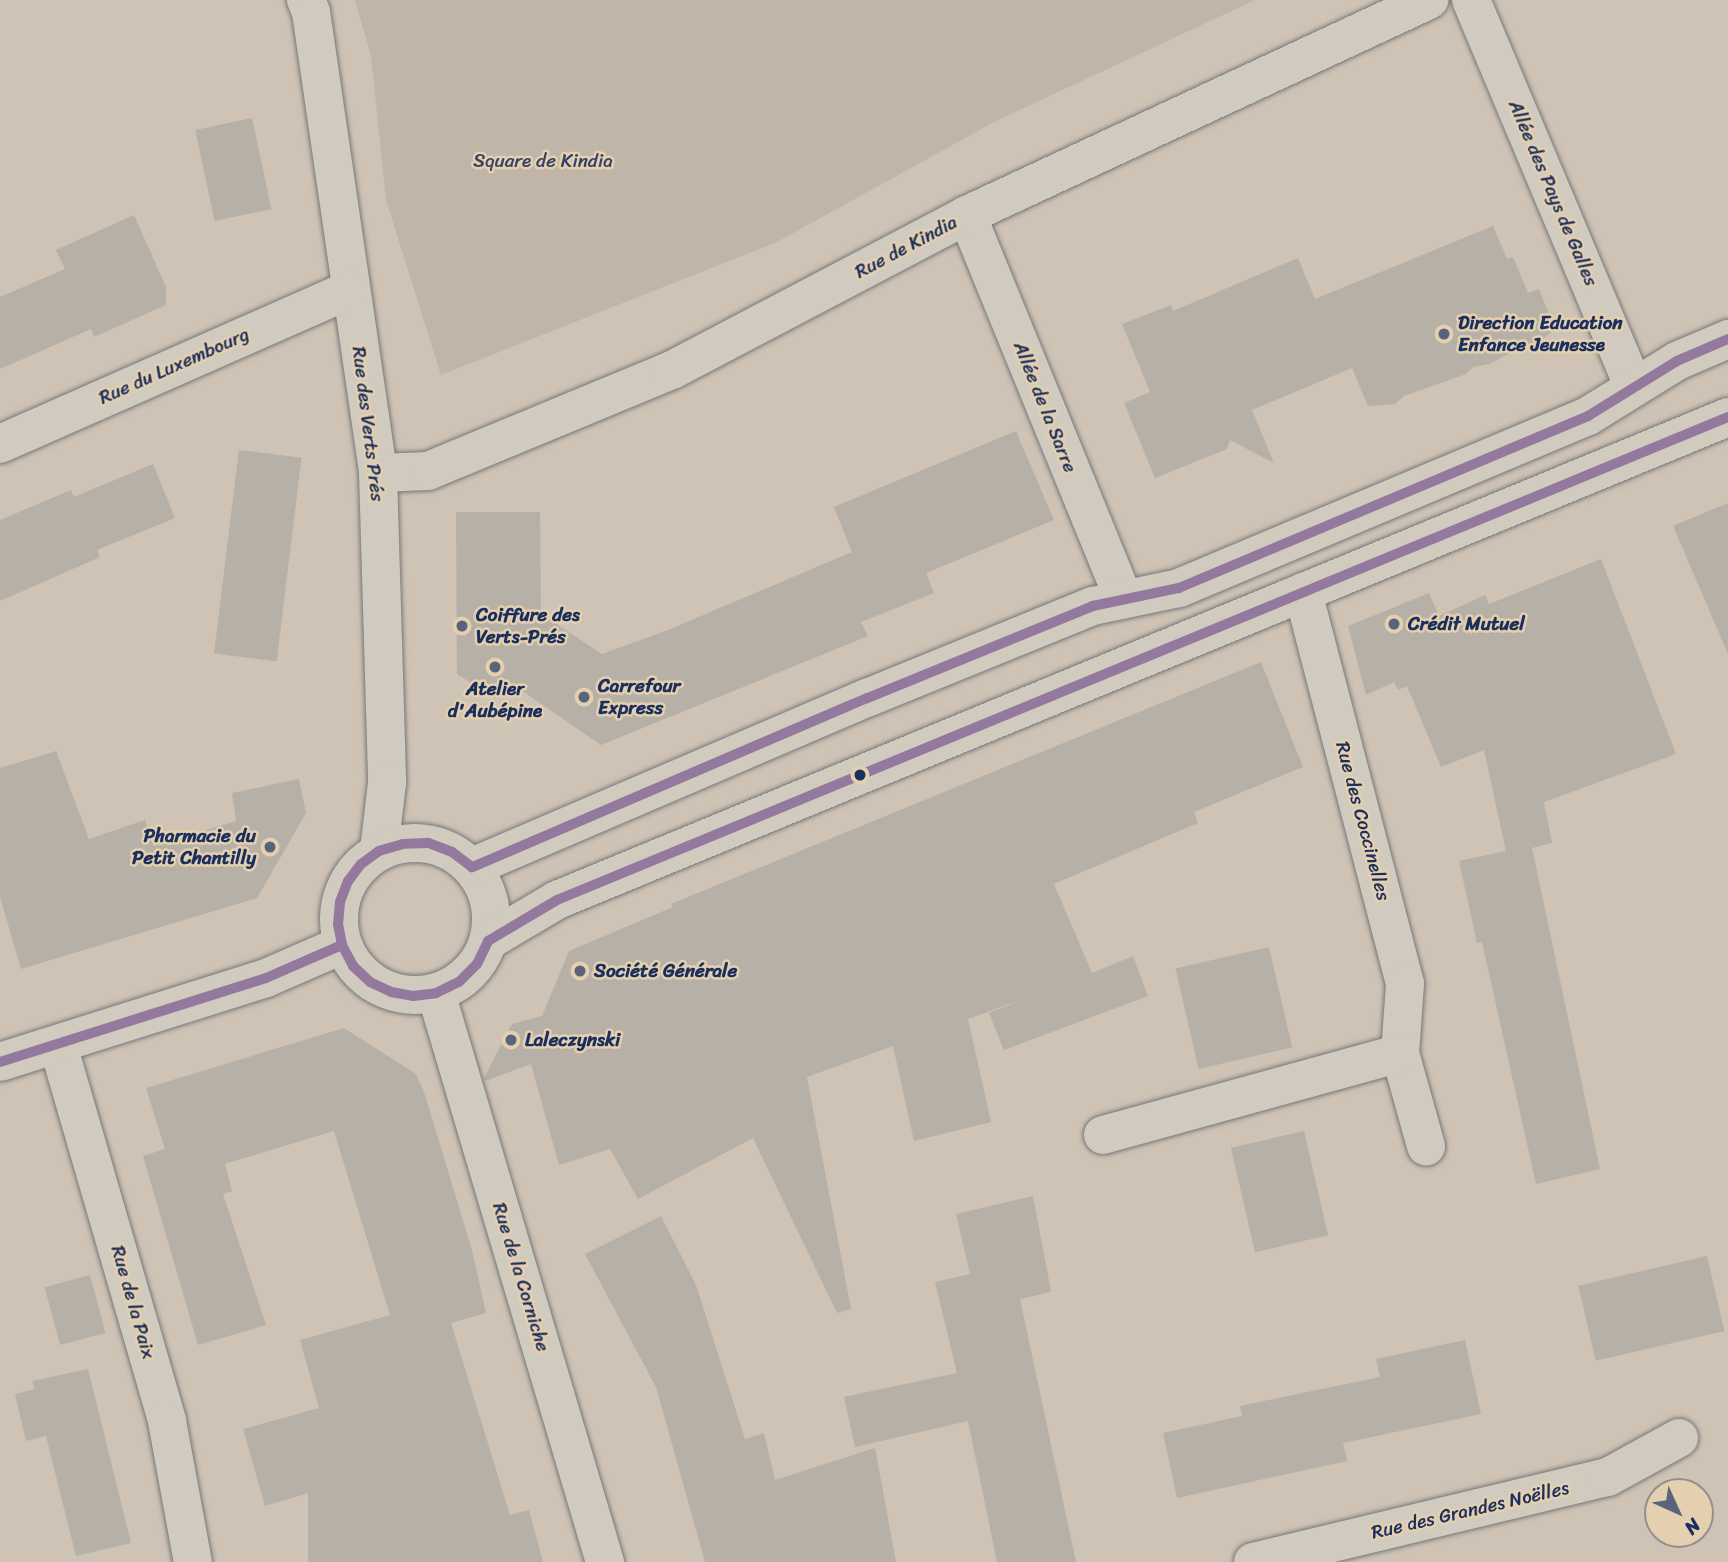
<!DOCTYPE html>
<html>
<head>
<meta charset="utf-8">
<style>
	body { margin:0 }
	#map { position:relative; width:1728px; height:1562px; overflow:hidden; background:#cec3b4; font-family:Sriracha,sans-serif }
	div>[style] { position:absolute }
	.green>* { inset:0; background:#c1b5a7 }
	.building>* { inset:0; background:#b6b0a7; transform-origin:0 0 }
	.roads { filter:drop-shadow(0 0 2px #787779) drop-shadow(0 0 2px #787779) }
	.minor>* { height:38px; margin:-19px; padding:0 19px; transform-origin:19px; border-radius:19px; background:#d1cabe }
	.minor>.ring { margin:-19px; padding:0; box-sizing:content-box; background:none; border:38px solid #d1cabe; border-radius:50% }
	.bus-1>* { height:10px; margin:-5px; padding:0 5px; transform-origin:5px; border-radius:5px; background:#93799e }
	.dots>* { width:19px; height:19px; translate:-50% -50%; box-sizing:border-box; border:4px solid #e4cfae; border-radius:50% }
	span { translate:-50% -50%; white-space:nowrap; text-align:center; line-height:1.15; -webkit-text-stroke:5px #e4cfae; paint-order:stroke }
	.park-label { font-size:19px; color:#334268 }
	.street-label { font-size:19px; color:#1b2f5e }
	.poi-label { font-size:19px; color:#1b2f5e; font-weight:700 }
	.left { translate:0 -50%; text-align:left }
	.right { translate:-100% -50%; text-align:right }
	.north { position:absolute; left:1644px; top:1478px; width:70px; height:70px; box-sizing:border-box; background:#e4cfae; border:2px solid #948f8e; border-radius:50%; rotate:135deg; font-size:19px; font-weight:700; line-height:28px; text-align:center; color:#1b2f5e }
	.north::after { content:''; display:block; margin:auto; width:24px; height:32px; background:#5a637c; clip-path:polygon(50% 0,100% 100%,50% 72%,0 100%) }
</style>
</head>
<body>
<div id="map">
	<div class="green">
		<div style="clip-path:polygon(355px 0,1255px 0,996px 121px,777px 242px,441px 375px,386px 200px,371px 56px)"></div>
	</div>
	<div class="building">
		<div style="left:252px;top:118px;width:93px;height:58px;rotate:78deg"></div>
		<div style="clip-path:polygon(134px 215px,166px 287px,166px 305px,94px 337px,91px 329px,0 369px,0 297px,65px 269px,56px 250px)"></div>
		<div style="clip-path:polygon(1493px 226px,1507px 259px,1513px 257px,1528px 293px,1539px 289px,1555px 329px,1536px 345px,1522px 347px,1489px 364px,1473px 367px,1466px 374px,1404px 396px,1395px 404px,1368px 406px,1352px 368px,1252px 410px,1274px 463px,1230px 440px,1227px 449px,1155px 478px,1124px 403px,1150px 392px,1122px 324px,1171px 305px,1173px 311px,1298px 258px,1315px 299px)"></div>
		<div style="clip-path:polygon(1016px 431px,1054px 520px,926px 573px,934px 593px,861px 622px,868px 636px,601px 745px,518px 688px,495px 698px,457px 674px,456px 512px,540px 512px,541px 614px,602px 654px,668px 630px,852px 552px,834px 507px)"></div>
		<div style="left:239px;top:450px;width:63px;height:205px;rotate:7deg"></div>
		<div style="clip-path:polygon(153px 464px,175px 518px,97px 550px,100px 557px,0 601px,0 520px,71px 490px,74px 497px)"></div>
		<div style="clip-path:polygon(1728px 503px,1728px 654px,1673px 526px)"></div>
		<div style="clip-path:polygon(1601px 559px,1676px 754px,1544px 802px,1552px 843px,1532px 848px,1600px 1169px,1536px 1184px,1482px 942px,1477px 943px,1459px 861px,1506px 851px,1484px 750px,1441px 767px,1407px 686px,1398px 690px,1394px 682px,1366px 695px,1348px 626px,1429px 593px,1439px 616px,1485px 595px,1489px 604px)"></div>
		<div style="clip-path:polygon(1261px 662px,1303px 767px,1194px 812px,1198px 823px,1054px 884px,1092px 973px,1133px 956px,1148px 996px,1004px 1050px,989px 1013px,1031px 996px,968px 1019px,991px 1122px,914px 1141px,893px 1046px,807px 1077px,851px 1309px,837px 1313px,753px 1138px,638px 1199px,610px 1149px,559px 1165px,531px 1064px,485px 1081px,484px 1078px,512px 1024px,542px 1016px,569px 951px,673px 907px,671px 904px)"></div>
		<div style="clip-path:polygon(56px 751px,89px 839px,145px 820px,154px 846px,236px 821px,232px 793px,299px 779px,306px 813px,257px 898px,21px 969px,0 897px,0 768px)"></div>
		<div style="left:1269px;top:947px;width:103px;height:96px;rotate:77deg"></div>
		<div style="clip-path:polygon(344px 1028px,416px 1074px,424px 1092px,472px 1250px,486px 1313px,451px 1323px,510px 1515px,529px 1510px,543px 1562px,308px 1562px,308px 1493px,265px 1506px,243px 1429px,319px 1408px,300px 1340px,390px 1315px,334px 1131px,225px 1164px,232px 1191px,223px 1194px,266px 1325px,198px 1345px,143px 1156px,165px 1149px,146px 1088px)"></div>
		<div style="left:1304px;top:1131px;width:107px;height:75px;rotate:77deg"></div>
		<div style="clip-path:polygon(1033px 1196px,1051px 1292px,1020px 1299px,1076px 1562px,997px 1562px,968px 1421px,855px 1447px,844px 1397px,957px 1373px,935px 1282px,970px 1274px,956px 1214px)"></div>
		<div style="clip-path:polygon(661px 1216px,696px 1285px,745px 1439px,764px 1433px,775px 1480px,875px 1448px,896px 1562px,705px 1562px,656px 1387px,585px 1254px)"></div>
		<div style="left:1707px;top:1256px;width:77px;height:132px;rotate:77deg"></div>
		<div style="left:90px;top:1275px;width:60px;height:47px;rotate:75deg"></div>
		<div style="clip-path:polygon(1465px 1340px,1481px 1414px,1343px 1443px,1347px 1461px,1177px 1498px,1163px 1433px,1242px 1416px,1240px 1406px,1380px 1377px,1376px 1359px)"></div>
		<div style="clip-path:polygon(88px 1369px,131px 1543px,76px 1556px,46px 1436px,26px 1441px,15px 1394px,35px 1389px,32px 1381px)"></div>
	</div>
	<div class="roads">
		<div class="minor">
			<div style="left:306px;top:0;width:13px;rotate:67deg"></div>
			<div style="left:311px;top:12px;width:466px;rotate:81.7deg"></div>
			<div style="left:378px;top:473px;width:310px;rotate:88.3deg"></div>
			<div style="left:387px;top:783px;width:68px;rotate:96.7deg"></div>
			<div style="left:1471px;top:0;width:420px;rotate:67.2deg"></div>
			<div style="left:967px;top:215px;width:415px;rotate:67.8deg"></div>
			<div style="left:0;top:444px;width:381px;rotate:-23.8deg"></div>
			<div style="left:378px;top:473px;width:50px;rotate:-2.3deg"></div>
			<div style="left:428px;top:471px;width:264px;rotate:-22.5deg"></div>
			<div style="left:672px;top:370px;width:333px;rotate:-27.7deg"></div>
			<div style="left:967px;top:215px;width:510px;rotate:-24.96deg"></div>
			<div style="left:1303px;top:592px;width:405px;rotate:75.4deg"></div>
			<div style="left:1405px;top:984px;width:69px;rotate:94.1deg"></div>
			<div style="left:1400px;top:1053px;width:97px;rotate:74.4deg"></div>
			<div class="ring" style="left:339px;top:843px;width:114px;height:114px"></div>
			<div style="left:472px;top:867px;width:430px;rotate:-23.2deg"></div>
			<div style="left:867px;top:698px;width:244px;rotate:-22.2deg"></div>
			<div style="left:1093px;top:606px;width:88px;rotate:-11.8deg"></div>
			<div style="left:1179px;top:588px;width:444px;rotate:-22.8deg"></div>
			<div style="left:1588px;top:416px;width:105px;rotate:-31.7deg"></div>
			<div style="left:1677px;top:361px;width:56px;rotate:-23.3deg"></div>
			<div style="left:488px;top:941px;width:80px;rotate:-30.7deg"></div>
			<div style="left:557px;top:900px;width:1267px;rotate:-22.41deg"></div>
			<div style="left:436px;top:993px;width:594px;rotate:73.46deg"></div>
			<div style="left:58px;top:1045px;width:391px;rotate:73.8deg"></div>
			<div style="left:167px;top:1421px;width:143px;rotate:79.6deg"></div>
			<div style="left:0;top:1062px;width:279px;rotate:-17.5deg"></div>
			<div style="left:266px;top:978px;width:83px;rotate:-23.5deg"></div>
			<div style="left:1103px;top:1135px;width:308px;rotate:-15.4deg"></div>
			<div style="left:1253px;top:1562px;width:365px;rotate:-13.5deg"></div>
			<div style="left:1608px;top:1477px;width:81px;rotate:-28.8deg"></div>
		</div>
	</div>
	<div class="bus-1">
		<div style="left:1728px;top:339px;width:56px;rotate:156.7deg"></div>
		<div style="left:1677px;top:361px;width:105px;rotate:148.3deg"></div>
		<div style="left:1588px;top:416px;width:444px;rotate:157.2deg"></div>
		<div style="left:1179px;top:588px;width:88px;rotate:168.2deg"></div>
		<div style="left:1093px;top:606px;width:244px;rotate:157.8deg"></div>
		<div style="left:867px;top:698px;width:430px;rotate:156.8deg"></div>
		<div style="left:472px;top:867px;width:25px;rotate:-143deg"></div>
		<div style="left:452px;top:852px;width:26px;rotate:-159deg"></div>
		<div style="left:428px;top:843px;width:25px;rotate:178deg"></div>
		<div style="left:403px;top:844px;width:25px;rotate:164deg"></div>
		<div style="left:379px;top:851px;width:22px;rotate:144deg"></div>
		<div style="left:361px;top:864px;width:21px;rotate:127deg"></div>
		<div style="left:348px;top:881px;width:22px;rotate:111deg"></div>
		<div style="left:340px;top:902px;width:22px;rotate:95deg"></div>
		<div style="left:338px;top:924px;width:21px;rotate:79deg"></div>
		<div style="left:342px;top:945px;width:24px;rotate:62deg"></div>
		<div style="left:353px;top:966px;width:23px;rotate:43deg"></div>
		<div style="left:370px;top:982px;width:23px;rotate:25deg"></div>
		<div style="left:391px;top:992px;width:22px;rotate:10deg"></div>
		<div style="left:413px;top:996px;width:23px;rotate:-7deg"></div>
		<div style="left:436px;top:993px;width:25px;rotate:-26deg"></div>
		<div style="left:459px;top:982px;width:25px;rotate:-45deg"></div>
		<div style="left:477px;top:964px;width:25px;rotate:-64deg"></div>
		<div style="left:488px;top:941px;width:80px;rotate:-30.7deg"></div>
		<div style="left:557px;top:900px;width:1267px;rotate:-22.41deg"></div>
		<div style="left:0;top:1062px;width:279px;rotate:-17.5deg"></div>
		<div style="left:266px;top:978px;width:83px;rotate:-23.5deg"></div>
	</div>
	<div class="dots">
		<div style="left:1444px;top:334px;background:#5a637c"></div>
		<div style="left:1394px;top:624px;background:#5a637c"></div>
		<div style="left:462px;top:626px;background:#5a637c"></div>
		<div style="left:495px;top:667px;background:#5a637c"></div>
		<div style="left:584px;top:697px;background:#5a637c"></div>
		<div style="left:860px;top:775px;background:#1b2f5e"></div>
		<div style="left:270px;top:847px;background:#5a637c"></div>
		<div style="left:580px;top:971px;background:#5a637c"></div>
		<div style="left:511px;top:1040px;background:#5a637c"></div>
	</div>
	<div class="park-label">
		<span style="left:543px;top:161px">Square de Kindia</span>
	</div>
	<div class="street-label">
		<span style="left:1553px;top:193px;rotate:67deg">Allée des Pays de Galles</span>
		<span style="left:906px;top:247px;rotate:-28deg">Rue de Kindia</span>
		<span style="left:174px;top:366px;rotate:-24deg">Rue du Luxembourg</span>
		<span style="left:1045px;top:407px;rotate:68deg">Allée de la Sarre</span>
		<span style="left:368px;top:424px;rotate:83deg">Rue des Verts Prés</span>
		<span style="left:1363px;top:821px;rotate:75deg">Rue des Coccinelles</span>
		<span style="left:521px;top:1277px;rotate:73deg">Rue de la Corniche</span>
		<span style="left:133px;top:1302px;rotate:74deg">Rue de la Paix</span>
		<span style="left:1470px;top:1510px;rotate:-13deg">Rue des Grandes Noëlles</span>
	</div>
	<div class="poi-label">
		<span class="left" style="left:1458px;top:334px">Direction Education<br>Enfance Jeunesse</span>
		<span class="left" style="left:476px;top:626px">Coiffure des<br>Verts-Prés</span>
		<span class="left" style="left:1408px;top:624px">Crédit Mutuel</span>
		<span class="left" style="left:598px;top:697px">Carrefour<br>Express</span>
		<span style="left:495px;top:700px">Atelier<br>d'Aubépine</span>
		<span class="right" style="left:256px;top:847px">Pharmacie du<br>Petit Chantilly</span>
		<span class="left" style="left:594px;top:971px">Société Générale</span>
		<span class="left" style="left:525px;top:1040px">Laleczynski</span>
	</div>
	<div class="north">N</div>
</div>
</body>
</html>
